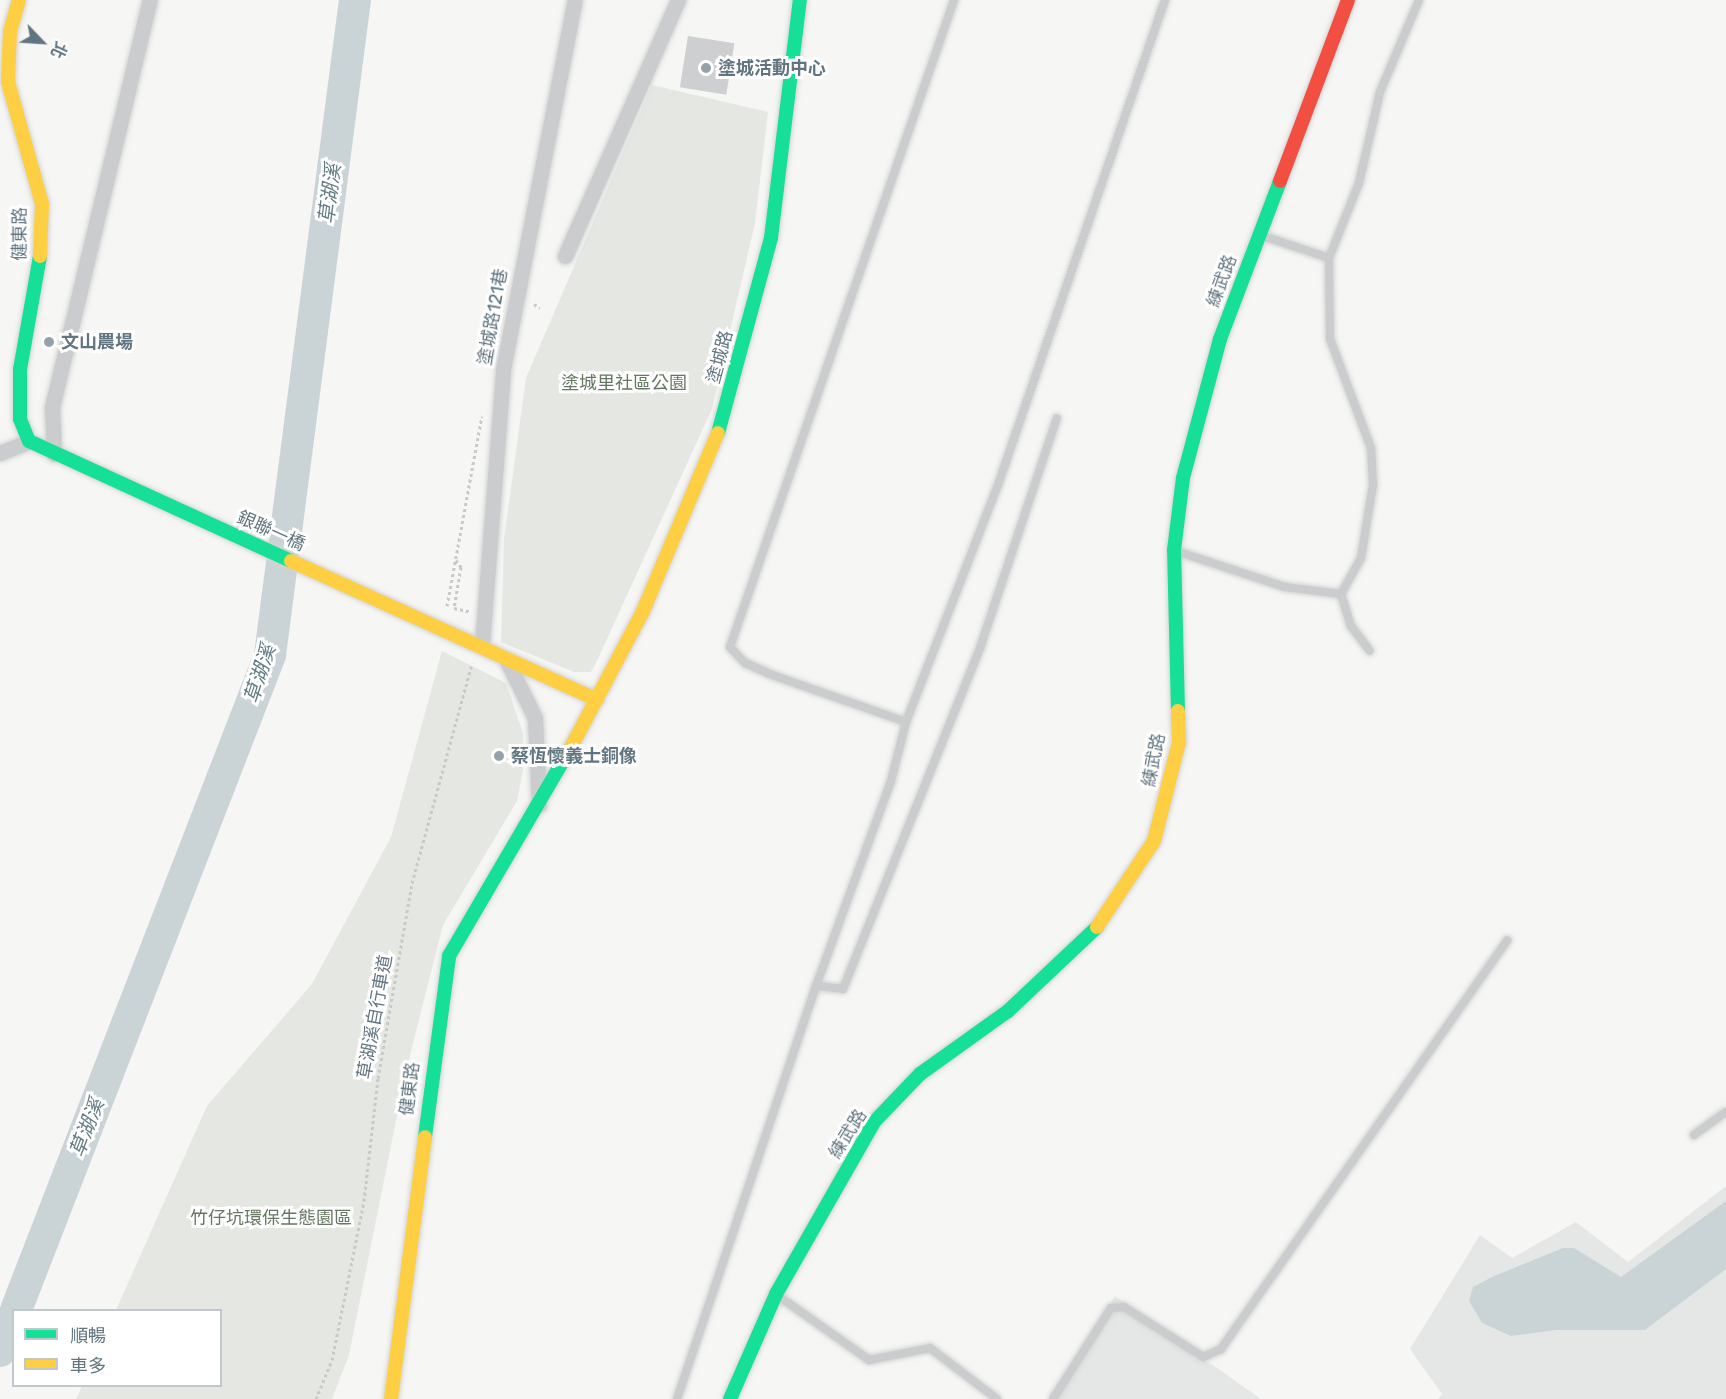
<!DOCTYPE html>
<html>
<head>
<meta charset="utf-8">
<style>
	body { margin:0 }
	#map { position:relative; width:1726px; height:1399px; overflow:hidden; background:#f6f6f5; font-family:Rubik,"Noto Sans TC",sans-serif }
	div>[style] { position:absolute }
	.built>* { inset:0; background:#e5e7e6 }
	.green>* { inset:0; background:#e5e8e2 }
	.water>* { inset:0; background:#cad4d6 }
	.river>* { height:32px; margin:-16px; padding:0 16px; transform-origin:16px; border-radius:16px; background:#cad4d6 }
	.building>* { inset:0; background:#cdcfd0; transform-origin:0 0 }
	.path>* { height:3px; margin-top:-1.5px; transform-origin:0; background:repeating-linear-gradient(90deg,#c8c9ca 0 3px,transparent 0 6px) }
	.roads { filter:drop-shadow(0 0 2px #d3d4d4) drop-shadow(0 0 2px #d3d4d4) }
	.lane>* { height:8px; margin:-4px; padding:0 4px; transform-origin:4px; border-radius:4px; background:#cbcccd }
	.street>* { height:15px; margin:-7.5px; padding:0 7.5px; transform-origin:7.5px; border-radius:7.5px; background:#cbcccd }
	.fast>* { height:14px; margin:-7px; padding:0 7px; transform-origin:7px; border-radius:7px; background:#16e098 }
	.slow>* { height:14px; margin:-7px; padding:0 7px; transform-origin:7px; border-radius:7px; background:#ffcf43 }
	.jam>* { height:14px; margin:-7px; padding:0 7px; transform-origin:7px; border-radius:7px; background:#f24e42 }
	.dots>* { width:16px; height:16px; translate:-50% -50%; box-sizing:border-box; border:3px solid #fff; border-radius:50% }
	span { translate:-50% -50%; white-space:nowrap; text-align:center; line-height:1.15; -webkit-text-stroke:6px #fff; paint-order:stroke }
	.poi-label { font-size:18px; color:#617580; font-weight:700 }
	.left { translate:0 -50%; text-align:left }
	.street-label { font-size:18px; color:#617580 }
	.park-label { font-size:18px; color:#667861 }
	.water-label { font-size:20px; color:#617b82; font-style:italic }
	.legend { position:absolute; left:12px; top:1309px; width:210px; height:78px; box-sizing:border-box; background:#fff; border:2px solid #c0c8cc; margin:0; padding:8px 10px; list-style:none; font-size:18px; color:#617580 }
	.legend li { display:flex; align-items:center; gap:12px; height:30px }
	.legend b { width:30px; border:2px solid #c0c8cc }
	.north { position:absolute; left:12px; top:12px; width:60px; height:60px; -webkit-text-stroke:4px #fff; paint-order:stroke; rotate:115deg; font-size:16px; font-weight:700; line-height:24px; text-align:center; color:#617580 }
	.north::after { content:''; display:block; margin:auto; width:21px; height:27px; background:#617580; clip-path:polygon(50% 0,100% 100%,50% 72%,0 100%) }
</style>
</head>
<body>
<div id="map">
	<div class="built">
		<div style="clip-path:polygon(1726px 1186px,1726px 1399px,1438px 1399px,1442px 1394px,1410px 1349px,1480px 1235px,1512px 1258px,1576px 1222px,1628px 1262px)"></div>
		<div style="clip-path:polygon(1115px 1296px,1261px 1399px,1054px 1399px)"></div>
	</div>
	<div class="green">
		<div style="clip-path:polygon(652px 85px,768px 112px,755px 223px,712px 409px,596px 663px,591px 672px,574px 672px,501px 642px,504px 539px,526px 378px)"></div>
		<div style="clip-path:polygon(442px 651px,506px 683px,523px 733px,523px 770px,517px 801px,443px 925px,406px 1071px,349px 1355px,332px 1399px,76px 1399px,82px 1386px,220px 1386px,220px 1310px,116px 1310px,207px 1106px,312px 984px,391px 837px)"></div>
	</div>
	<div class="water">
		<div style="clip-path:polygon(1726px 1201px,1726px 1269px,1645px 1330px,1556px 1330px,1511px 1336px,1482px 1323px,1469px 1301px,1473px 1287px,1492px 1277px,1563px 1248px,1574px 1248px,1621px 1277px)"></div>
	</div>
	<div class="river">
		<div style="left:16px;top:1310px;width:703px;rotate:-68.8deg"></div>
		<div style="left:270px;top:655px;width:660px;rotate:-82.61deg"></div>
		<div style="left:0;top:1351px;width:38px;rotate:-68deg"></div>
	</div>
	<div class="building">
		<div style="left:688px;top:36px;width:47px;height:52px;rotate:9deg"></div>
	</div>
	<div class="path">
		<div style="left:534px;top:304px;width:7px;rotate:34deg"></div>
		<div style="left:456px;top:560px;width:9px;rotate:54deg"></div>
		<div style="left:461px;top:567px;width:42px;rotate:99.7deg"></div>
		<div style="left:454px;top:608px;width:17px;rotate:13deg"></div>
		<div style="left:447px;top:606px;width:193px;rotate:-79.6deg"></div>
		<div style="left:316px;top:1399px;width:42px;rotate:-67.7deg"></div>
		<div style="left:332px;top:1360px;width:162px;rotate:-78.6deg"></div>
		<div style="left:364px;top:1201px;width:124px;rotate:-83.5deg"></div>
		<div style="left:378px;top:1078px;width:198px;rotate:-80.1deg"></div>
		<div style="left:412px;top:883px;width:228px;rotate:-74.7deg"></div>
	</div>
	<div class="roads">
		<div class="lane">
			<div style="left:1329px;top:258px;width:81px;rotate:-68.2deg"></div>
			<div style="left:1359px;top:183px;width:93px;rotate:-77deg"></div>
			<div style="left:1380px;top:92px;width:100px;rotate:-67deg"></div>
			<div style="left:1176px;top:551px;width:115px;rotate:18.3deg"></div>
			<div style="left:1285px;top:587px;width:56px;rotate:7.1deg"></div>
			<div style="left:1341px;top:594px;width:41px;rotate:-60.9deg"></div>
			<div style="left:1361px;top:558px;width:74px;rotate:-80.7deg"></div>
			<div style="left:1373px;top:485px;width:37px;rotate:-93deg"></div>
			<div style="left:1371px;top:448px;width:116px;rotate:-110.6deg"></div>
			<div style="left:1330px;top:339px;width:81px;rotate:-90.7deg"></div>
			<div style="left:1329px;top:258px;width:70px;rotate:-161.6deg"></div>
			<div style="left:1341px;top:594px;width:34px;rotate:73deg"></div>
			<div style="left:1351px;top:626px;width:31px;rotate:53deg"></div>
			<div style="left:906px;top:722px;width:144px;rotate:-160.6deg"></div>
			<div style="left:770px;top:674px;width:27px;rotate:-156deg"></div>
			<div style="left:745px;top:663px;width:22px;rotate:-133deg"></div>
			<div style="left:730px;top:647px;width:685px;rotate:-70.9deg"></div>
			<div style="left:816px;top:986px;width:27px;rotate:6deg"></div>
			<div style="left:843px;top:989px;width:371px;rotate:-68.1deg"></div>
			<div style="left:981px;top:645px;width:239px;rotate:-71.5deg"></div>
			<div style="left:1694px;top:1135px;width:39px;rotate:-36deg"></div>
			<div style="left:777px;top:1295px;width:113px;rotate:35.2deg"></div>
			<div style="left:869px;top:1360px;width:62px;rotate:-11.1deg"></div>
			<div style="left:930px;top:1348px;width:84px;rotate:37.3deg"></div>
			<div style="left:677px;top:1399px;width:436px;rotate:-71.4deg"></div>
			<div style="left:816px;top:986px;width:218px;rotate:-69.9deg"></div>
			<div style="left:891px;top:781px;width:61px;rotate:-75.7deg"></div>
			<div style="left:906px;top:722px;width:257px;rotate:-68.8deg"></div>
			<div style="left:999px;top:482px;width:510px;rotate:-71deg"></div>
			<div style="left:1053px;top:1399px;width:108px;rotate:-57.5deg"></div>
			<div style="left:1111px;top:1308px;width:13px;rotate:-4deg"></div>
			<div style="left:1124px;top:1307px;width:93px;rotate:32.3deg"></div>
			<div style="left:1203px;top:1357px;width:20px;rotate:-24deg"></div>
			<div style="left:1221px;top:1349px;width:499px;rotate:-55deg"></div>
		</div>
		<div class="street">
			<div style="left:565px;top:256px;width:280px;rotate:-66.2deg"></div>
			<div style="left:0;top:453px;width:31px;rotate:-22deg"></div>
			<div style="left:54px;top:454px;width:47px;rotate:-92.4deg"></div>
			<div style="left:52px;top:407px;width:419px;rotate:-76.5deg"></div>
			<div style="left:482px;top:645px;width:277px;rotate:-85.6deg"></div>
			<div style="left:503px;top:369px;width:376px;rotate:-79deg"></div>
			<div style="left:506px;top:659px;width:66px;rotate:63.8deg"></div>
			<div style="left:535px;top:718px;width:87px;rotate:87.4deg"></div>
		</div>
		<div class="fast">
			<div style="left:40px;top:256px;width:115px;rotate:100deg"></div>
			<div style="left:20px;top:369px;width:50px;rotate:90deg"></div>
			<div style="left:20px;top:419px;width:24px;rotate:68deg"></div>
			<div style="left:29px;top:441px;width:288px;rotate:24.6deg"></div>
			<div style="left:718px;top:433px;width:202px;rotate:-74.8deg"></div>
			<div style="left:771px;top:238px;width:240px;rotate:-83.1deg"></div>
			<div style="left:1178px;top:711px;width:161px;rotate:-91.4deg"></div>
			<div style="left:1174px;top:550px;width:73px;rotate:-82.9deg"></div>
			<div style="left:1183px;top:478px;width:144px;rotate:-75.1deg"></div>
			<div style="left:1220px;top:339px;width:169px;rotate:-69.2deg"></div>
			<div style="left:425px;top:1137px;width:183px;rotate:-82.4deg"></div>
			<div style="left:449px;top:956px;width:238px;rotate:-59.7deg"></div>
			<div style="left:730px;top:1399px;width:115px;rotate:-66.3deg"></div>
			<div style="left:776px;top:1294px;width:198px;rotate:-60.3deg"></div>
			<div style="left:874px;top:1122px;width:66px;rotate:-46.2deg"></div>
			<div style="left:920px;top:1074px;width:108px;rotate:-35.6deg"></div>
			<div style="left:1008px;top:1011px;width:122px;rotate:-43.3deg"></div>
		</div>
		<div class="slow">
			<div style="left:19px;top:0;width:33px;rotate:106deg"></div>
			<div style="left:10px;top:32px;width:50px;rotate:92.3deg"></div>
			<div style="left:8px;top:82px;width:127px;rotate:74.4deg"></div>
			<div style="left:42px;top:204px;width:52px;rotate:92.2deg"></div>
			<div style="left:291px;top:561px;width:336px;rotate:24.4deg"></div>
			<div style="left:569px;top:751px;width:158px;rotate:-62.1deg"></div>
			<div style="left:643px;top:611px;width:193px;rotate:-67.2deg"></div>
			<div style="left:1097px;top:927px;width:103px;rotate:-56.5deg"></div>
			<div style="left:1154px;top:841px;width:102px;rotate:-75.8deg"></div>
			<div style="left:1179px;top:742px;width:31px;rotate:-92deg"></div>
			<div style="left:391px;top:1399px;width:264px;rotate:-82.6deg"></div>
		</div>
		<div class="jam">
			<div style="left:1280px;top:181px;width:193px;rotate:-69.4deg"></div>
		</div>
	</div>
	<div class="dots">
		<div style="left:706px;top:68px;background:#95a2a9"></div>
		<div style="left:49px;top:342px;background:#95a2a9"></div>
		<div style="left:499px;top:756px;background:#95a2a9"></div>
	</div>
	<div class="poi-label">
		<span class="left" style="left:718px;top:68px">塗城活動中心</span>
		<span class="left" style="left:61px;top:342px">文山農場</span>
		<span class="left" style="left:511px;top:756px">蔡恆懷義士銅像</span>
	</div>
	<div class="street-label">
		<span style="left:20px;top:234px;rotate:-90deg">健東路</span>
		<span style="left:1222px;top:281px;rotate:-70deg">練武路</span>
		<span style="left:493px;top:317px;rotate:-80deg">塗城路121巷</span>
		<span style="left:720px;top:357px;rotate:-75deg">塗城路</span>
		<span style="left:271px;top:531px;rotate:24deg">銀聯一橋</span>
		<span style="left:1154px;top:760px;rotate:-79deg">練武路</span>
		<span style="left:375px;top:1017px;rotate:-80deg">草湖溪自行車道</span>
		<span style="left:410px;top:1089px;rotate:-83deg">健東路</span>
		<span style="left:848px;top:1134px;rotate:-58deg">練武路</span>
	</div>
	<div class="park-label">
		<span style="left:624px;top:383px">塗城里社區公園</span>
		<span style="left:271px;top:1218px">竹仔坑環保生態園區</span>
	</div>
	<div class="water-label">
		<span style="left:330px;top:194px;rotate:-83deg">草湖溪</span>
		<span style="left:260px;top:674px;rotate:-72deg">草湖溪</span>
		<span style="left:87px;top:1128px;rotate:-69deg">草湖溪</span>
	</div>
	<ul class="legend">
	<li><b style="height:8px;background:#16e098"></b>順暢</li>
	<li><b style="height:8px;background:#ffcf43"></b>車多</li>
	</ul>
	<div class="north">北</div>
</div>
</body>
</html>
